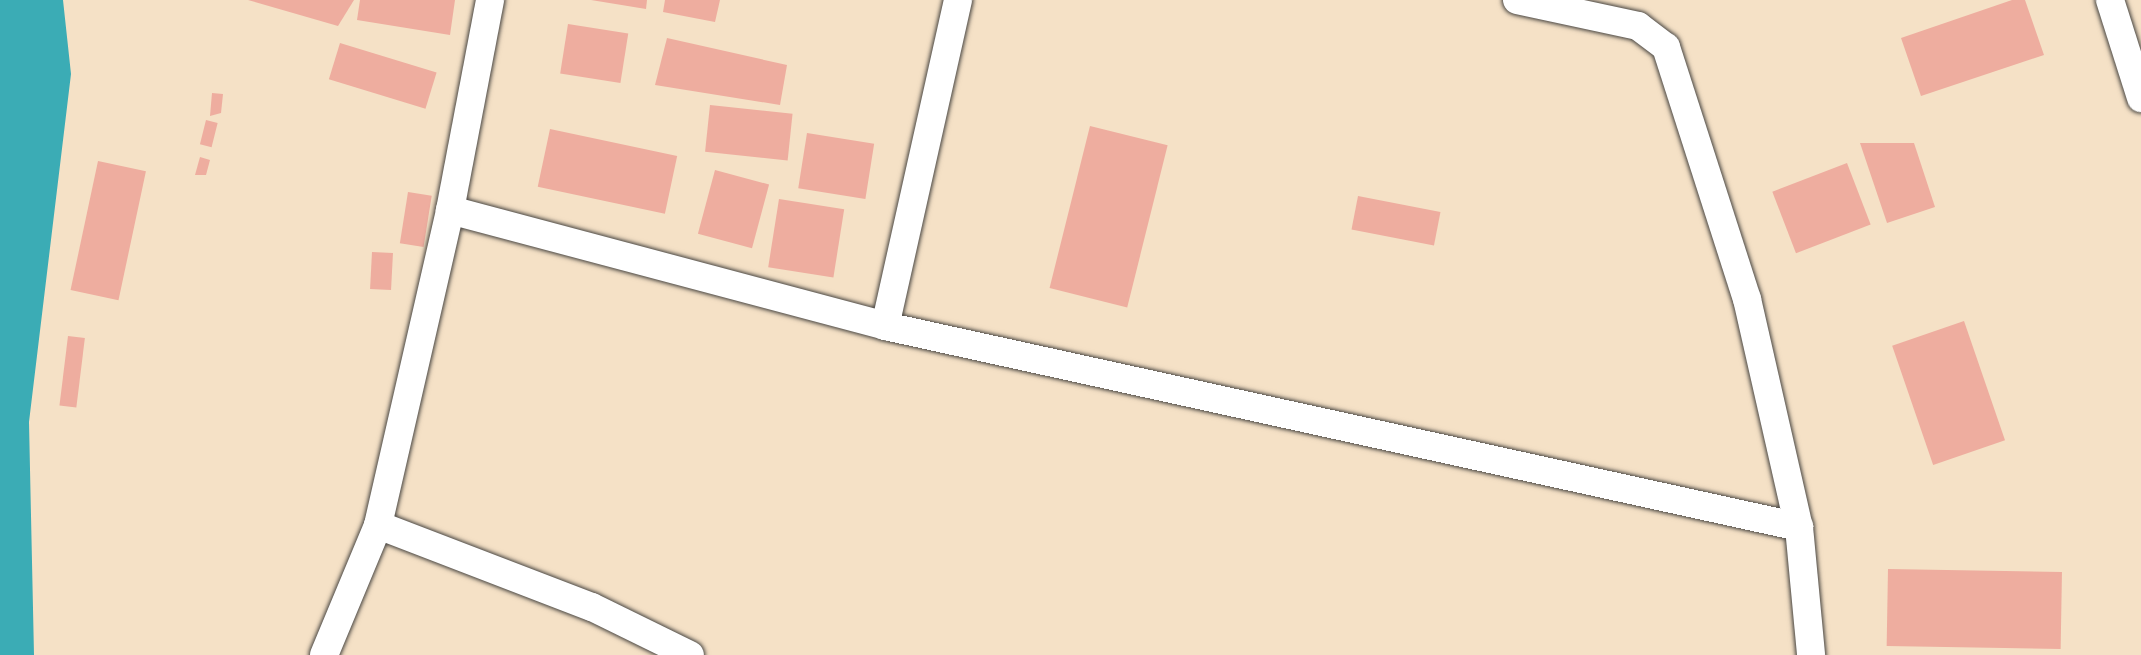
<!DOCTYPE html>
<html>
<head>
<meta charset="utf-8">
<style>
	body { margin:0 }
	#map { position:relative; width:2141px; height:655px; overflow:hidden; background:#f5e1c6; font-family:Mali,sans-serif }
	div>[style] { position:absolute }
	.water>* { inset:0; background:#3bacb5 }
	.building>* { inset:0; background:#eead9f; transform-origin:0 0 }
	.roads { filter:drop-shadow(0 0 2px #494642) drop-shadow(0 0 2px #494642) }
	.street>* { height:28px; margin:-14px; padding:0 14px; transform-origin:14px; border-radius:14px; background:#fff }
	span { translate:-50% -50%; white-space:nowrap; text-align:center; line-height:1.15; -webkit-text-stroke:7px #fbf7ec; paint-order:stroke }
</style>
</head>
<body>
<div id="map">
	<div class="water">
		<div style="clip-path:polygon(0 0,63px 0,71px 74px,29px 422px,34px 655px,0 655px)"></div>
	</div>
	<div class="building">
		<div style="clip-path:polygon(248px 0,354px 0,338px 26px)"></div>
		<div style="clip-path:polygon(360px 0,455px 0,450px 35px,357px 20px)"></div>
		<div style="clip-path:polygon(591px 0,647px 0,646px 9px)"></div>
		<div style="clip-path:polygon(665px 0,720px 0,715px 22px,663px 12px)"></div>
		<div style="clip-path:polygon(2012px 0,2025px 0,2044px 55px,1921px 96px,1901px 38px)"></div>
		<div style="left:568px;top:24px;width:61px;height:50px;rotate:9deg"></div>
		<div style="clip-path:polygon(667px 38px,787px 65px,780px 105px,655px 85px)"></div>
		<div style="left:340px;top:43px;width:101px;height:38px;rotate:17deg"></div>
		<div style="clip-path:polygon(212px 93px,223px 94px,221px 113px,210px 116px)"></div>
		<div style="left:710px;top:105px;width:83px;height:47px;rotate:6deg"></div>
		<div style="left:206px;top:120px;width:12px;height:25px;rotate:14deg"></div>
		<div style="left:1090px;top:126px;width:80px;height:167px;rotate:14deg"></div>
		<div style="left:550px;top:129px;width:130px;height:59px;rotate:12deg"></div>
		<div style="left:807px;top:133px;width:68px;height:56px;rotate:9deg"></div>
		<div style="clip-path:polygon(1860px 143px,1914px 143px,1935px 207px,1887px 223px)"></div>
		<div style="clip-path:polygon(200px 157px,210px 160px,206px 175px,195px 175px)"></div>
		<div style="left:98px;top:161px;width:49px;height:132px;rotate:12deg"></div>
		<div style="left:1847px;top:163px;width:66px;height:80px;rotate:69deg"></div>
		<div style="left:715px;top:170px;width:56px;height:66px;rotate:15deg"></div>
		<div style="left:408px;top:192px;width:24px;height:52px;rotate:9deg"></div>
		<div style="left:1358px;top:196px;width:84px;height:34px;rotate:11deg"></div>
		<div style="left:779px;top:199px;width:66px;height:69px;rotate:9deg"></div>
		<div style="left:372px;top:252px;width:21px;height:37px;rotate:3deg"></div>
		<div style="left:1964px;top:321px;width:126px;height:76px;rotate:71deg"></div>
		<div style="left:68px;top:336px;width:17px;height:70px;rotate:7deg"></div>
		<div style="left:1888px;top:569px;width:174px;height:77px;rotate:1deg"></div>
	</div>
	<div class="roads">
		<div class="street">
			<div style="left:958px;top:0;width:334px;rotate:102.6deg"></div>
			<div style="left:885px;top:326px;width:936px;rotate:12.4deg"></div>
			<div style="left:1799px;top:527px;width:129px;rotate:84.6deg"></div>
			<div style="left:1517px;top:0;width:124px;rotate:12.1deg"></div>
			<div style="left:1638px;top:26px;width:35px;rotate:37deg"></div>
			<div style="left:1666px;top:47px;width:265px;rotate:72.2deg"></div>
			<div style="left:1747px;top:299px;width:234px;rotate:77.2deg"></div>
			<div style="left:2110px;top:0;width:103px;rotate:72.4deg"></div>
			<div style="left:450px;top:210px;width:450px;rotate:14.9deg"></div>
			<div style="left:378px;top:525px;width:323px;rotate:-77.1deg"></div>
			<div style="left:450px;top:210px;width:214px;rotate:-79.2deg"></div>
			<div style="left:324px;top:655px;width:141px;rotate:-67.4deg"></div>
			<div style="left:378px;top:525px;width:229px;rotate:21deg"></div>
			<div style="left:592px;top:607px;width:109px;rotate:26.1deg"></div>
		</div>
	</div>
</div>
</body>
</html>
